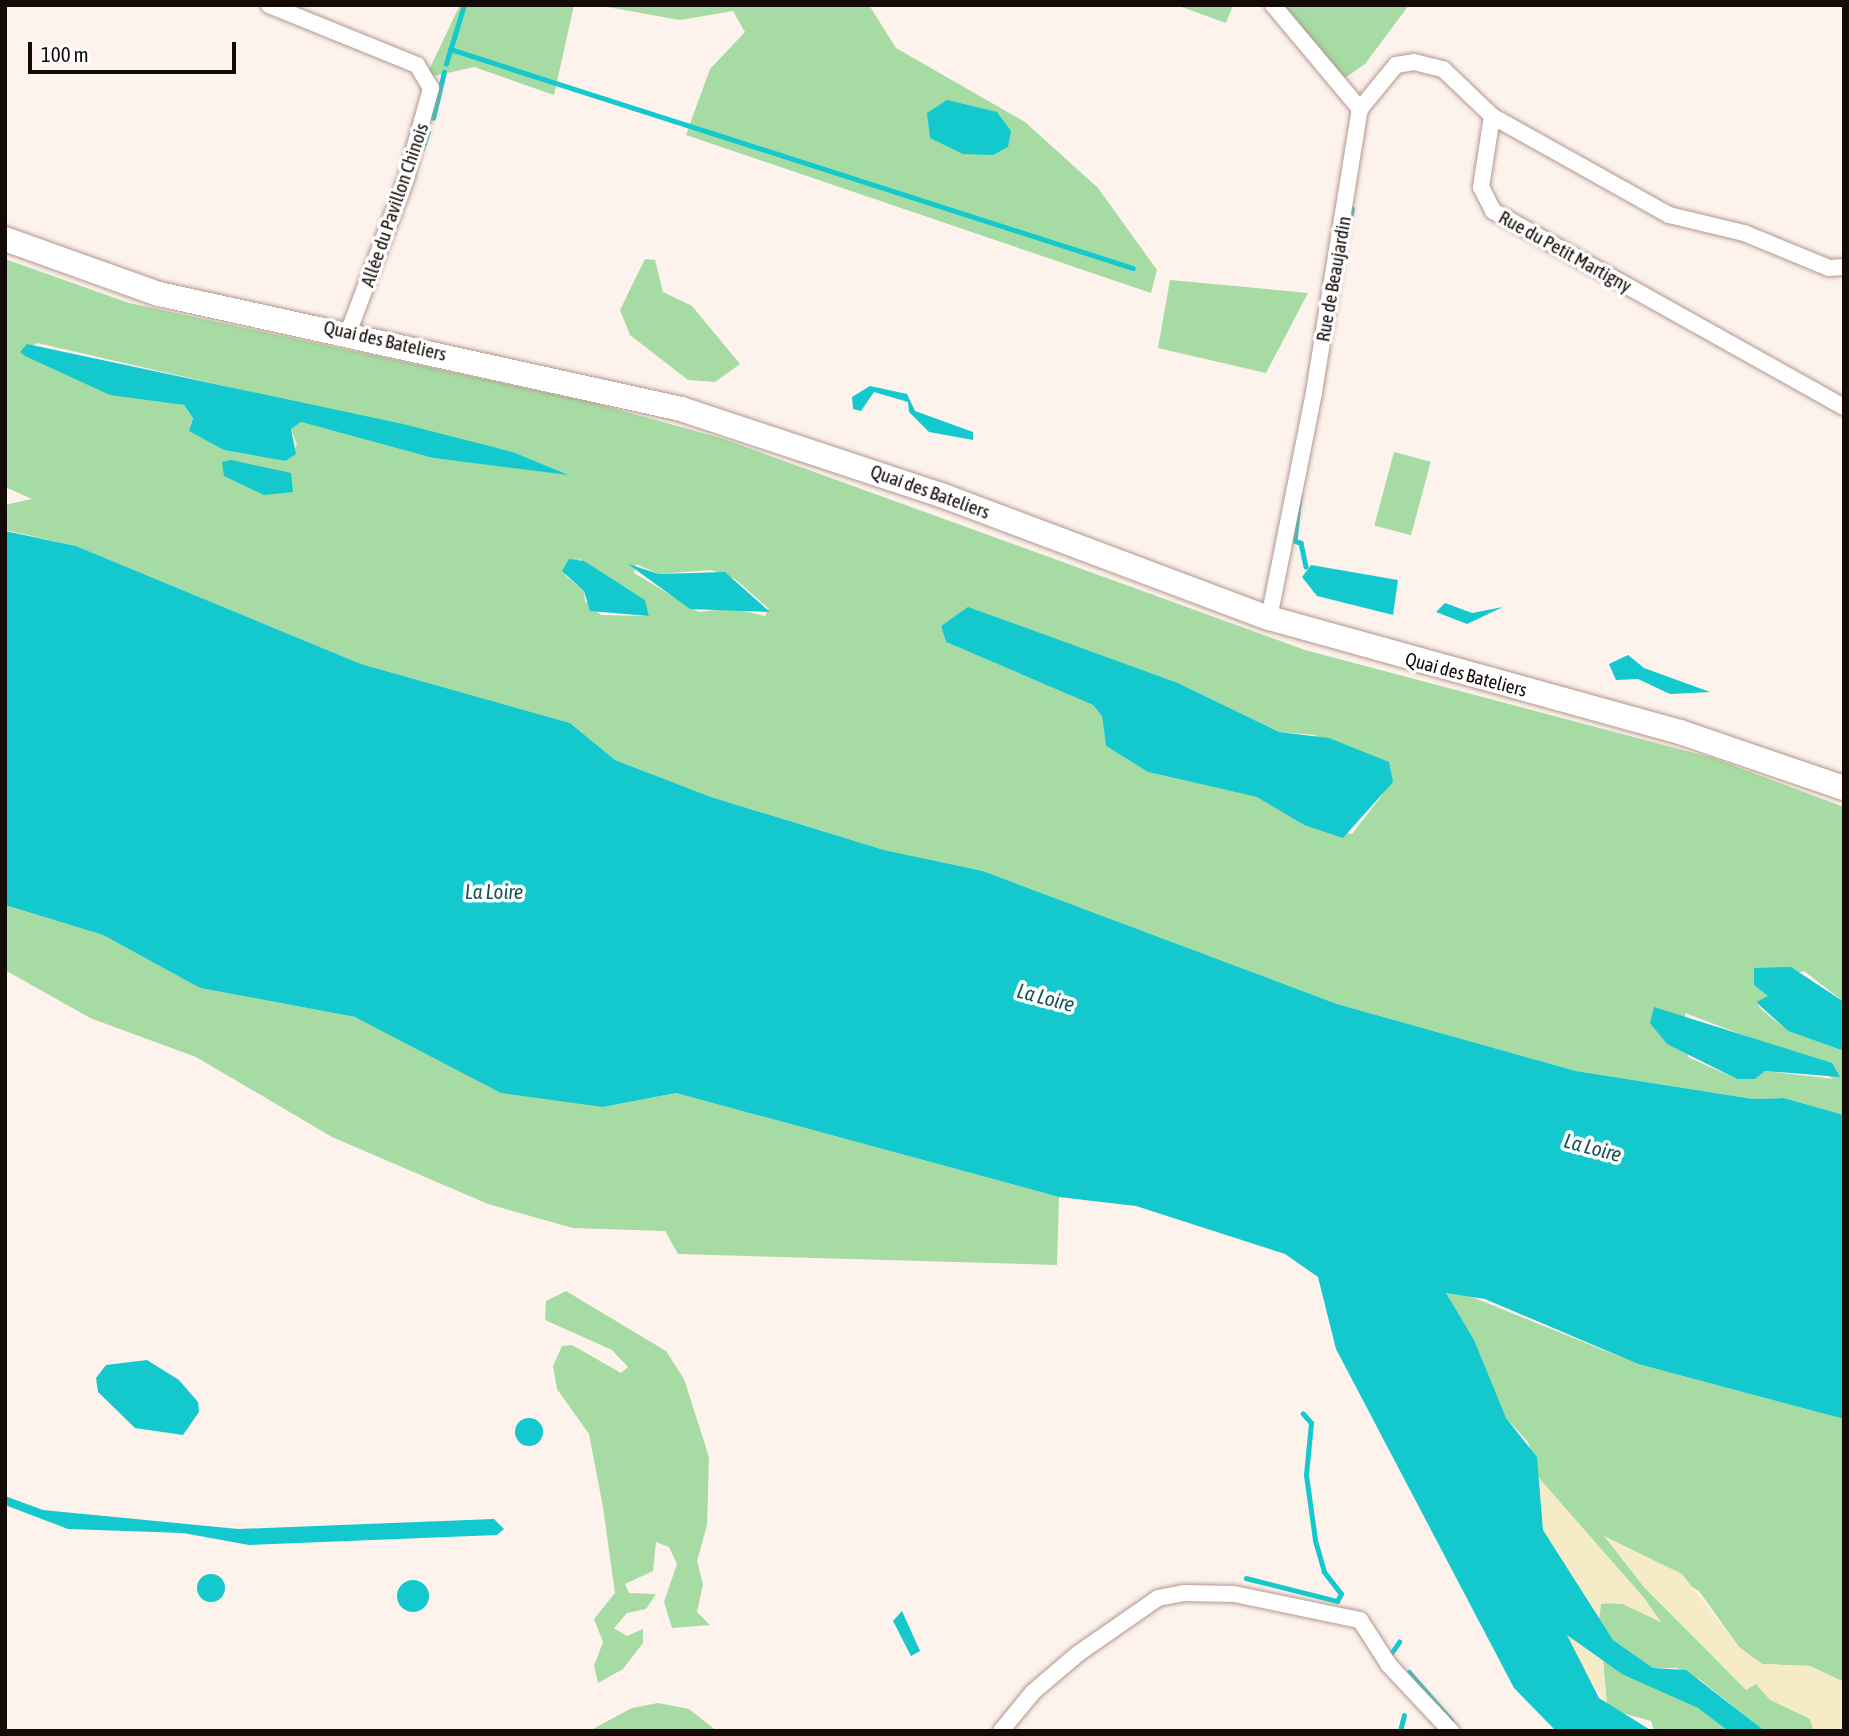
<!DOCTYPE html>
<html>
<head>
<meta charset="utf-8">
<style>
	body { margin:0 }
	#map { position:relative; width:1849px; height:1736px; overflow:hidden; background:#fef2ed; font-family:"Asap Condensed",sans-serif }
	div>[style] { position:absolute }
	.green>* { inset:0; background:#a6dca3; transform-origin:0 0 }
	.sand>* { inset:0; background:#f5ebc6 }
	.water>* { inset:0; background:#13c9cd }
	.round { border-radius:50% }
	.stream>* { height:4.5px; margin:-2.25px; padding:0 2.25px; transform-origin:2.25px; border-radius:2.25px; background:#13c9cd }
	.roads { filter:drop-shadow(0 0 2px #b2978c) drop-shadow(0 0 2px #b2978c) }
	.street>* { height:16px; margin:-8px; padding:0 8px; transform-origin:8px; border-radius:8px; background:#fff }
	.primary>* { height:24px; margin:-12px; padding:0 12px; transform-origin:12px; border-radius:12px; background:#fff }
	span { translate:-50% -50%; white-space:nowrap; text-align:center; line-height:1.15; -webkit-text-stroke:7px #fff; paint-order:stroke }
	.street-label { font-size:19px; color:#140b07 }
	.water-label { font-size:21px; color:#145557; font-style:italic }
	.frame { position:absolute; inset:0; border:7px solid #140b07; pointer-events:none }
	.scale { position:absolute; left:28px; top:42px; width:208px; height:32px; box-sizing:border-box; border:4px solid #140b07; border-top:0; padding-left:9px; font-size:21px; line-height:24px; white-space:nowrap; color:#140b07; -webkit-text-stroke:5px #fff; paint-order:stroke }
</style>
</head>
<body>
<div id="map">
	<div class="green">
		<div style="clip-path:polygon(460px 5px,574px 5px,554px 95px,474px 67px,425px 78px)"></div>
		<div style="clip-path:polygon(596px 5px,869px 5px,896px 48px,1025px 122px,1098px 188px,1157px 270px,1151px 293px,686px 135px,710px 69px,745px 32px,733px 11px,680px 20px)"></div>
		<div style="clip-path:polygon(1176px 5px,1233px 5px,1226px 23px)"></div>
		<div style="clip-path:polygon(1273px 5px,1409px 5px,1365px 64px,1335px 85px)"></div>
		<div style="clip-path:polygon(evenodd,5px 259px,129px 303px,590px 402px,721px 438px,1305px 650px,1713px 758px,1844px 807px,1844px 1002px,1804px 971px,1754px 985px,1769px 996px,1756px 1002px,1761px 1009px,1788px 1031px,1844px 1051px,1844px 1115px,1784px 1098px,1753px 1099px,1576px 1071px,1337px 1004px,983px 871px,884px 850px,711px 797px,615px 760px,570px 723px,361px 664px,76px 546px,5px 530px,5px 505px,32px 499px,5px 487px,5px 259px,37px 343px,513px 452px,567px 474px,433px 458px,301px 422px,291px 429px,297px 445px,285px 461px,224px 450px,190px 426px,193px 418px,184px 405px,98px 389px,20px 352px,37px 343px,5px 259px,579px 559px,645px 600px,649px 616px,601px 615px,585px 601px,584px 591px,565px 575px,579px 559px,5px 259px,636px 564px,659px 574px,711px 570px,735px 579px,769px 609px,765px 616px,731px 608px,699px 612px,634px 573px,636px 564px,5px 259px,968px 608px,1178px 683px,1279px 732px,1315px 735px,1383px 794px,1352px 834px,1304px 825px,1258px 797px,1148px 772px,1106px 746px,1102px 716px,1093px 705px,946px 642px,941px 626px,968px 608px,5px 259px,1685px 1013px,1777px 1048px,1834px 1079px,1765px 1071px,1737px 1079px,1688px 1057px,1685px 1013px)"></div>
		<div style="clip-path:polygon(645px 259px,655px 260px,663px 292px,692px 306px,740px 364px,715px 382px,688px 380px,630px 335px,620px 310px)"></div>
		<div style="clip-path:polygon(1170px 280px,1308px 293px,1266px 373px,1158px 348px)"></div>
		<div style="left:1394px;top:452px;width:38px;height:76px;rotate:15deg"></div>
		<div style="clip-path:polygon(5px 905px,103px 935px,200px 988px,355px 1017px,603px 1107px,676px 1093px,1059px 1197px,1057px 1265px,678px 1254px,665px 1231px,573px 1228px,488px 1204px,332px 1137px,196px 1057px,90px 1018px,5px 970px)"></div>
		<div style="clip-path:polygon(566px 1291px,666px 1351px,684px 1379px,709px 1457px,707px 1525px,697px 1561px,703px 1584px,697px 1612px,710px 1625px,672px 1628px,664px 1602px,677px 1564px,669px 1547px,656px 1542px,653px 1571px,625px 1584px,629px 1593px,656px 1594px,646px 1609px,627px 1613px,614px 1628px,627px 1636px,643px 1629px,643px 1643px,623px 1669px,598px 1683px,594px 1666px,603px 1642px,594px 1619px,615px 1593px,603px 1507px,589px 1434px,557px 1389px,553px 1366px,562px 1346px,572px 1345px,621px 1373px,628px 1367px,612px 1350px,545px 1320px,546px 1301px)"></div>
		<div style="clip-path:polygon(1460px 1292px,1638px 1364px,1844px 1419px,1844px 1682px,1810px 1666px,1762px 1664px,1739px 1647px,1699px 1591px,1605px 1537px,1645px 1588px,1746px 1689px,1756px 1684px,1810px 1719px,1814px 1731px,1765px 1731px,1699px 1679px,1677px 1668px,1653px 1668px,1613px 1640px,1599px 1619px,1601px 1603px,1627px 1604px,1660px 1622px,1539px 1478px,1528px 1442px,1506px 1418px,1445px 1293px)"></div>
		<div style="clip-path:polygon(1603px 1661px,1698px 1708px,1728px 1731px,1654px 1731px,1651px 1721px,1615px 1711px,1607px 1706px)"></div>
		<div style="clip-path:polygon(658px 1703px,689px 1709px,717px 1731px,589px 1731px,632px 1708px)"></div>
	</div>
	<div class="sand">
		<div style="clip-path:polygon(1539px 1478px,1645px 1599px,1661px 1622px,1618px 1602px,1601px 1604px,1599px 1619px,1543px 1530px)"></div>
		<div style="clip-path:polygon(1604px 1536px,1682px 1574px,1739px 1647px,1762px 1664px,1810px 1666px,1844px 1682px,1844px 1729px,1814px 1731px,1810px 1719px,1770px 1700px,1756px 1684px,1746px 1690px,1645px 1588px)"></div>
		<div style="clip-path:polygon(1567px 1635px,1603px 1661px,1607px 1706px,1565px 1640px)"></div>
	</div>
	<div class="water">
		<div style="clip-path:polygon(947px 100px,997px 112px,1011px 131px,1008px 147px,993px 155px,963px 154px,930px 138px,927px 113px)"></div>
		<div style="clip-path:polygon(27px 344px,403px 424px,513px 452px,569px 475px,433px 458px,301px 422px,291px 429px,296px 454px,285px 461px,224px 450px,189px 431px,193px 418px,184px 405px,110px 395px,25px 356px,20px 352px)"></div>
		<div style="clip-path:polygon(870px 386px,907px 394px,915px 411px,973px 432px,973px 440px,929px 432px,909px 412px,908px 402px,874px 392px,861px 411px,853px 409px,852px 397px)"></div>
		<div style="clip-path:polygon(231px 460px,291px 473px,293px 492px,264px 495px,224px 476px,222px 462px)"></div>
		<div style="clip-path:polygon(5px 531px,76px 546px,361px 664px,570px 723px,615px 760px,711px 797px,884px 850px,983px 871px,1337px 1004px,1576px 1071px,1753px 1099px,1784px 1098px,1844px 1115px,1844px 1419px,1638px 1364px,1485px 1299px,1446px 1293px,1474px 1340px,1506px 1418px,1537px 1457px,1543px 1530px,1613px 1640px,1653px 1668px,1686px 1670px,1765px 1731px,1728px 1731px,1698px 1708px,1622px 1674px,1567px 1635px,1599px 1698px,1652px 1731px,1556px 1731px,1514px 1688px,1336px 1349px,1318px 1277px,1285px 1254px,1136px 1206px,1059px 1197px,676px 1093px,603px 1107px,501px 1093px,355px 1017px,200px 988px,103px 935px,5px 905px)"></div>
		<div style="clip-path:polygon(569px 559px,584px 561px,645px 600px,649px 616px,590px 611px,584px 591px,562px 571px)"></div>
		<div style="clip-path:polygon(628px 564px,659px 574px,725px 572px,770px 612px,690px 609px)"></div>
		<div style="clip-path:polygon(1311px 565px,1398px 580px,1393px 615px,1317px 596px,1302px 577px)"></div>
		<div style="clip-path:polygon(1445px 603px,1472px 613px,1503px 607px,1467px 624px,1436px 612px)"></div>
		<div style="clip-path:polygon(968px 607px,1178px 683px,1279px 732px,1329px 738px,1389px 762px,1393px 782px,1343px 838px,1304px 825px,1257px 797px,1148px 772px,1106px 746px,1102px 716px,1093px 705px,946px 642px,941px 626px)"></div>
		<div style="clip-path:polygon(1628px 655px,1644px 668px,1710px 692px,1670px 694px,1638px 679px,1616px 680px,1609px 664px)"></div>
		<div style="clip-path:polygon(1791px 967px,1844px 1002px,1844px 1051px,1788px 1031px,1756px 1002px,1768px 996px,1754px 985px,1754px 968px)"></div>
		<div style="clip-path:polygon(1654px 1007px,1832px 1063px,1840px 1077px,1765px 1071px,1755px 1079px,1737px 1079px,1667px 1044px,1650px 1023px)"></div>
		<div style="clip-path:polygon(147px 1360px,179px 1380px,198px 1402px,199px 1412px,183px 1435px,135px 1428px,98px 1392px,96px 1378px,106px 1365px)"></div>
		<div class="round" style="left:515px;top:1418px;width:28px;height:28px"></div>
		<div style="clip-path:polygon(5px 1496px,43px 1510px,238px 1529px,494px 1519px,504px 1529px,497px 1535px,249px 1545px,183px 1533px,68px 1529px,5px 1505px)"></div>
		<div class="round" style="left:197px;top:1574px;width:28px;height:28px"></div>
		<div class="round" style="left:397px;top:1580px;width:32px;height:32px"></div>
		<div style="clip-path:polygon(902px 1611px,920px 1651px,911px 1656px,893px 1621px)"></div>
	</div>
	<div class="stream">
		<div style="left:450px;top:49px;width:717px;rotate:17.78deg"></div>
		<div style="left:446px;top:64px;width:62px;rotate:-73deg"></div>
		<div style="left:433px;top:118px;width:47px;rotate:-76.6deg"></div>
		<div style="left:422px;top:149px;width:18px;rotate:-71deg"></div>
		<div style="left:1348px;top:233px;width:24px;rotate:-81deg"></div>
		<div style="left:1300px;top:494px;width:47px;rotate:96.1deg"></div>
		<div style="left:1295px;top:541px;width:6px;rotate:18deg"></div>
		<div style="left:1301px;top:543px;width:24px;rotate:78deg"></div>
		<div style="left:1246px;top:1578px;width:94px;rotate:14.2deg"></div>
		<div style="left:1337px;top:1601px;width:8px;rotate:-60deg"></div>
		<div style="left:1341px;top:1594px;width:28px;rotate:-128deg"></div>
		<div style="left:1324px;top:1572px;width:33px;rotate:-106deg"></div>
		<div style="left:1315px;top:1540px;width:66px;rotate:-97.9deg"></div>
		<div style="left:1306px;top:1475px;width:52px;rotate:-84.5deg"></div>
		<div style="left:1311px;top:1423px;width:12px;rotate:-132deg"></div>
		<div style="left:1390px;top:1655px;width:16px;rotate:-55deg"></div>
		<div style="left:1409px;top:1672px;width:64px;rotate:48.8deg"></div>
		<div style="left:1400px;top:1731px;width:16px;rotate:-76deg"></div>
	</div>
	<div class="roads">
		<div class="street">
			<div style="left:269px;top:5px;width:160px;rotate:22.1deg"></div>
			<div style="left:417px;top:65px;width:27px;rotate:59deg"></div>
			<div style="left:431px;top:88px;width:94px;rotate:105.4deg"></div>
			<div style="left:406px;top:179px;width:162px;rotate:110.6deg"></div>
			<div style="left:1273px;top:5px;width:136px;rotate:50.1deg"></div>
			<div style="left:1844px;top:267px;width:15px;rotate:176deg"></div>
			<div style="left:1829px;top:268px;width:92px;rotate:-157.6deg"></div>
			<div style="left:1744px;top:233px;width:77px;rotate:-166.5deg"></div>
			<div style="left:1669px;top:215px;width:203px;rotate:-150.8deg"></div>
			<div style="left:1492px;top:116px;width:72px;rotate:98.8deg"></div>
			<div style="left:1481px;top:187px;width:27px;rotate:63deg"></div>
			<div style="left:1493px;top:211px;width:402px;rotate:29.2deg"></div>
			<div style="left:1269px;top:618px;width:230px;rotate:-78.7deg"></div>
			<div style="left:1314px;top:392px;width:287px;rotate:-80.8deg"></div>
			<div style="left:1360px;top:109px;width:57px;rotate:-50.7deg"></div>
			<div style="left:1396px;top:65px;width:18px;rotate:-9deg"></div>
			<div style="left:1414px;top:62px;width:30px;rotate:14deg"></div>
			<div style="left:1443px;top:69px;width:68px;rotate:43.8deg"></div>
			<div style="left:1001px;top:1731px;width:50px;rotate:-50.6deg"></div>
			<div style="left:1033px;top:1692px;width:60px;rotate:-40.3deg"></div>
			<div style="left:1079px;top:1653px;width:96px;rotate:-34.8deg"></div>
			<div style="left:1158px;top:1598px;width:26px;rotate:-11deg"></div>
			<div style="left:1184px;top:1593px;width:50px;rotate:1.1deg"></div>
			<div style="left:1234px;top:1594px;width:129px;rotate:11.7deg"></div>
			<div style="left:1360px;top:1620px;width:54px;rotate:57.2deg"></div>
			<div style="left:1389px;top:1665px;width:91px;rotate:46.8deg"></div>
		</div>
		<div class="primary">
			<div style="left:5px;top:239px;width:164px;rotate:19.7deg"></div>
			<div style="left:159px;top:294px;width:535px;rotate:12.42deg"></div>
			<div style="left:681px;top:409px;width:274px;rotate:18.3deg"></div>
			<div style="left:941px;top:495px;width:350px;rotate:20.6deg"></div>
			<div style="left:1269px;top:618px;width:427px;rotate:15.5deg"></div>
			<div style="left:1680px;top:732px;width:173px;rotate:18.9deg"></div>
		</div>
	</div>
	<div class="street-label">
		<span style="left:395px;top:205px;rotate:-71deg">Allée du Pavillon Chinois</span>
		<span style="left:1565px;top:252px;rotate:29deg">Rue du Petit Martigny</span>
		<span style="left:1334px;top:279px;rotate:-80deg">Rue de Beaujardin</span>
		<span style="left:385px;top:341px;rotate:13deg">Quai des Bateliers</span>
		<span style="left:930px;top:492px;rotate:20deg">Quai des Bateliers</span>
		<span style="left:1466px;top:675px;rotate:15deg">Quai des Bateliers</span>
	</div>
	<div class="water-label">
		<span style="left:494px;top:891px">La Loire</span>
		<span style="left:1046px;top:997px;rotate:15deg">La Loire</span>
		<span style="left:1593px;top:1147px;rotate:15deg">La Loire</span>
	</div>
	<div class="frame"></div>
	<div class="scale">100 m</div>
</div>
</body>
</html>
